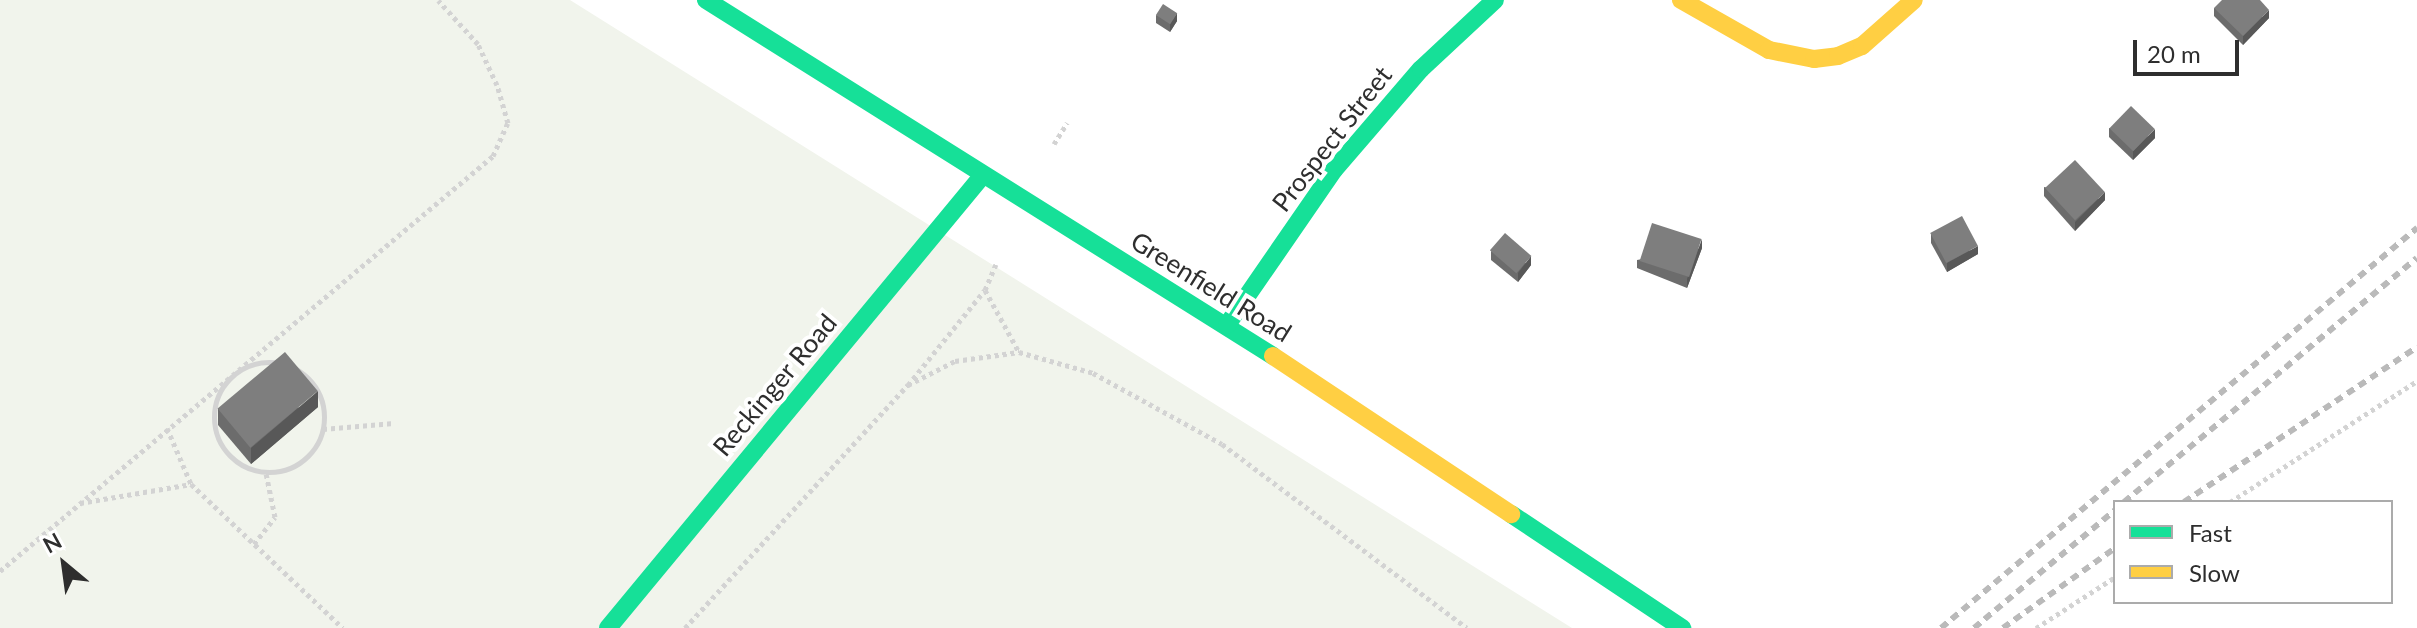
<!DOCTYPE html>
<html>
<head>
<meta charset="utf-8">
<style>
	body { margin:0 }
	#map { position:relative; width:2417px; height:628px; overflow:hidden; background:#fff; font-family:Lato,sans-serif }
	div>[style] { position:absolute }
	.green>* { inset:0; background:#f1f4ec }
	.path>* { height:5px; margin-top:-2.5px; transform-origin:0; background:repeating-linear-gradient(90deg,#d3d3d3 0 4px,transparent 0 8px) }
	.path>.ring { margin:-2.5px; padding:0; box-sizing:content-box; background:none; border:5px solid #d3d3d3; border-radius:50% }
	.fast>* { height:18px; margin:-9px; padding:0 9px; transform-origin:9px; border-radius:9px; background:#16e098 }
	.slow>* { height:18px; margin:-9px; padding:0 9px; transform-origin:9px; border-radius:9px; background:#ffcf43 }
	.rail>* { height:6px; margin-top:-3px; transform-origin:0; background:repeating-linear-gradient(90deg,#bababa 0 8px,transparent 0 14px) }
	.wall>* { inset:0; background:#6c6c6c }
	.shaded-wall>* { inset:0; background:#585858 }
	.building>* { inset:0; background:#7e7e7e; transform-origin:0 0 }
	span { translate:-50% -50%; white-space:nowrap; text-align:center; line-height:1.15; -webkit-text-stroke:8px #fff; paint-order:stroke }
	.street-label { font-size:26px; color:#2e2e2e }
	.legend { position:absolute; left:2113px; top:500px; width:280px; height:104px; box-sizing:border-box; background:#fff; border:2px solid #ababab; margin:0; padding:10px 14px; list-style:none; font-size:24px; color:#2e2e2e }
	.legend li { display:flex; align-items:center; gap:16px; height:40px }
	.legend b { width:40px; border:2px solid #ababab }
	.north { position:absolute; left:24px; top:524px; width:80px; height:80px; -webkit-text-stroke:6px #fff; paint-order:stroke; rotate:331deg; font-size:22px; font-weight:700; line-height:32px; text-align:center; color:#2e2e2e }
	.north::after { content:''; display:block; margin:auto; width:28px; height:36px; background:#2e2e2e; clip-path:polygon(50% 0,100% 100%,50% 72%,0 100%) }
	.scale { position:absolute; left:2133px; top:40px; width:106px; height:36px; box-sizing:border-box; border:4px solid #2e2e2e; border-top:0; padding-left:10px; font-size:24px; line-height:28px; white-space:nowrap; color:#2e2e2e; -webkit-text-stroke:6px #fff; paint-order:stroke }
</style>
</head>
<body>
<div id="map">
	<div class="green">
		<div style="clip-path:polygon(0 0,570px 0,1572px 628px,0 628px)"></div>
	</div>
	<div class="path">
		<div style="left:1054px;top:144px;width:25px;rotate:-58deg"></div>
		<div style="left:985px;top:290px;width:71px;rotate:61.3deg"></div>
		<div class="ring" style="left:214px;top:362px;width:105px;height:105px"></div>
		<div style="left:908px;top:385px;width:53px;rotate:-27.1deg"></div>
		<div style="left:955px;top:361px;width:65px;rotate:-8deg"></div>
		<div style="left:1019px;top:352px;width:77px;rotate:15.8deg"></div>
		<div style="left:1093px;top:373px;width:147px;rotate:28.8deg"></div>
		<div style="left:1222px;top:444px;width:306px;rotate:36.9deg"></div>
		<div style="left:167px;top:428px;width:61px;rotate:66.8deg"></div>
		<div style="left:323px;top:429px;width:71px;rotate:-4.8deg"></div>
		<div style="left:2230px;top:502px;width:223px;rotate:-32.9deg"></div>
		<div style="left:80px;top:503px;width:113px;rotate:-9.7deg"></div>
		<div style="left:191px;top:484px;width:209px;rotate:43.5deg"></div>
		<div style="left:254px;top:544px;width:34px;rotate:-52deg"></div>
		<div style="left:275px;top:517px;width:45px;rotate:-101.6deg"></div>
		<div style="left:0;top:571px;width:644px;rotate:-40.09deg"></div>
		<div style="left:493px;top:156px;width:36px;rotate:-66deg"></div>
		<div style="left:508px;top:123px;width:40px;rotate:-106deg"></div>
		<div style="left:497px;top:85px;width:45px;rotate:-114.9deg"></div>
		<div style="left:478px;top:44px;width:59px;rotate:-132.3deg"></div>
		<div style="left:685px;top:628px;width:330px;rotate:-47.5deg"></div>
		<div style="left:908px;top:385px;width:122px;rotate:-51deg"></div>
		<div style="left:985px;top:290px;width:28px;rotate:-67deg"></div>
		<div style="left:2036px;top:628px;width:94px;rotate:-32.8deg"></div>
	</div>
	<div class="fast">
		<div style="left:706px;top:0;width:669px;rotate:32.12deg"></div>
		<div style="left:1227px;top:325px;width:188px;rotate:-55.4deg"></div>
		<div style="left:1334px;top:170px;width:133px;rotate:-49.3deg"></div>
		<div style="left:1421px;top:69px;width:101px;rotate:-43deg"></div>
		<div style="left:1511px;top:514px;width:206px;rotate:33.7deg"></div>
		<div style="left:608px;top:628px;width:588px;rotate:-50.38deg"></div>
	</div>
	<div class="slow">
		<div style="left:1681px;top:0;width:101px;rotate:29.6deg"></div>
		<div style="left:1769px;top:50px;width:46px;rotate:11.3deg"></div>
		<div style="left:1814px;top:59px;width:24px;rotate:-7deg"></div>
		<div style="left:1838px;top:56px;width:26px;rotate:-23deg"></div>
		<div style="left:1862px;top:46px;width:69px;rotate:-41.5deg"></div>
		<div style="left:1273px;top:356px;width:286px;rotate:33.6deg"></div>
	</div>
	<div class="rail">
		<div style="left:2124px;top:502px;width:381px;rotate:-39.8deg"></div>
		<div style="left:2184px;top:502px;width:280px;rotate:-33.6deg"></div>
		<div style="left:1941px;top:628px;width:622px;rotate:-40.04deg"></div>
		<div style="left:1974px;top:628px;width:184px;rotate:-39.9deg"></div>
		<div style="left:2003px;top:628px;width:138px;rotate:-35.5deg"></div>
	</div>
	<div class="wall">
		<div style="clip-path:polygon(2214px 8px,2269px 18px,2243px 45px,2214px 16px)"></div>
		<div style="clip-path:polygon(1156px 15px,1177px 21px,1170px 32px,1156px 23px)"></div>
		<div style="clip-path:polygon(2109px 128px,2155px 138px,2133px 160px,2109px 137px)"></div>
		<div style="clip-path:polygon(2044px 187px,2105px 200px,2075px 231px,2044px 196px)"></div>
		<div style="clip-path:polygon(1931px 234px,1978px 254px,1947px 272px,1931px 243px)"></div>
		<div style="clip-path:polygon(1702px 248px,1687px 288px,1637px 268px,1637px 260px)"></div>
		<div style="clip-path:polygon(1491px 251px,1531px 265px,1518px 282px,1491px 260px)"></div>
		<div style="clip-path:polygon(318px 407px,251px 464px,218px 425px,218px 409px)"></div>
	</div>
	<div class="shaded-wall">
		<div style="clip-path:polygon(2269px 10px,2269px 18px,2243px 45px,2243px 36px)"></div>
		<div style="clip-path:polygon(1177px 13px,1177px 21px,1170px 32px,1170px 23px)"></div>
		<div style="clip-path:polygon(2155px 129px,2155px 138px,2133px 160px,2133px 151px)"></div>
		<div style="clip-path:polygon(2105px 192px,2105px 200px,2075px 231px,2075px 222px)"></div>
		<div style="clip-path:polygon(1702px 239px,1702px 248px,1687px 288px,1687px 279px)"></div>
		<div style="clip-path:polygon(1978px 246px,1978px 254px,1947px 272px,1947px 263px)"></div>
		<div style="clip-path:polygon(1531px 256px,1531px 265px,1518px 282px,1518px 273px)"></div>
		<div style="clip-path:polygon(318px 391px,318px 407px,251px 464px,251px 448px)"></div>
	</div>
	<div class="building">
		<div style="clip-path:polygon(2222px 0,2260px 0,2269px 10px,2243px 36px,2214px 8px)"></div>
		<div style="left:1163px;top:4px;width:17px;height:13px;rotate:33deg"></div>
		<div style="left:2131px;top:106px;width:33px;height:31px;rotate:44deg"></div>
		<div style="left:2075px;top:160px;width:44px;height:41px;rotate:47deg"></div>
		<div style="left:1962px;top:216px;width:34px;height:36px;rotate:62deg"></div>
		<div style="left:1652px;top:223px;width:52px;height:40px;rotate:18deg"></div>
		<div style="left:1505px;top:233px;width:35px;height:23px;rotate:41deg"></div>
		<div style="left:285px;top:352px;width:51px;height:88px;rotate:50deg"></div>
	</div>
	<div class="street-label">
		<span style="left:1332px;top:139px;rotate:-52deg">Prospect Street</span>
		<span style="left:1211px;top:287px;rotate:32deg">Greenfield Road</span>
		<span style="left:775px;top:385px;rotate:-50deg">Reckinger Road</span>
	</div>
	<ul class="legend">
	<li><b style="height:10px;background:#16e098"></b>Fast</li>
	<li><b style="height:10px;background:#ffcf43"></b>Slow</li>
	</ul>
	<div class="north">N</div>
	<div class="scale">20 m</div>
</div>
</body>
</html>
